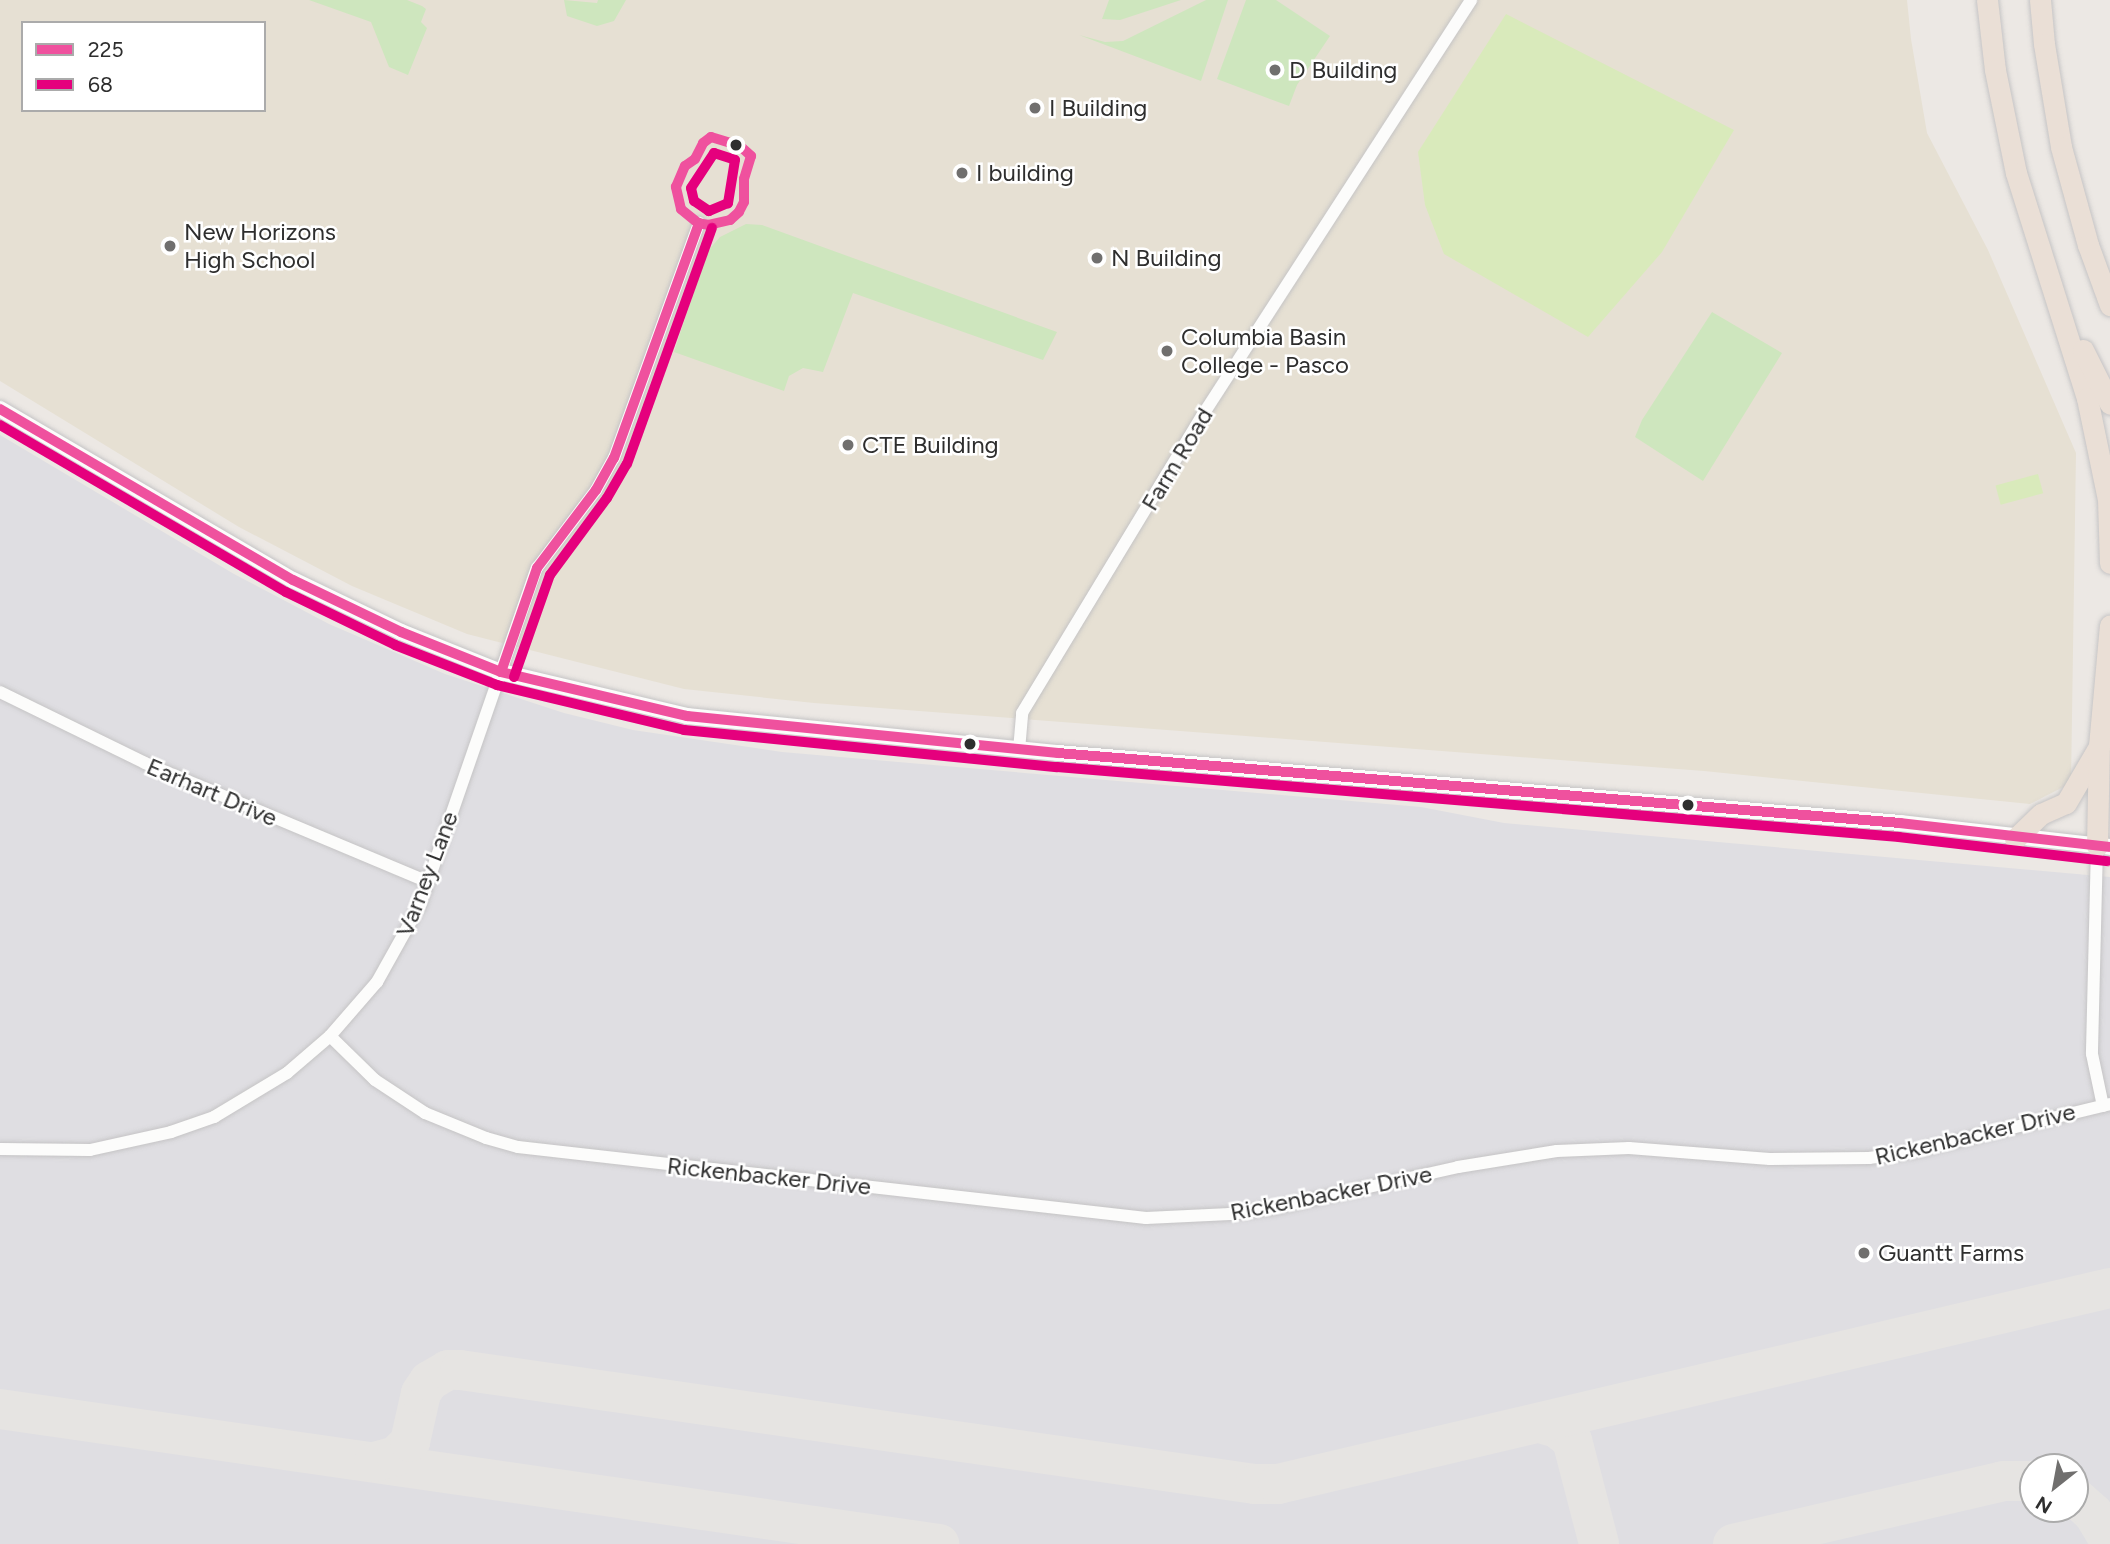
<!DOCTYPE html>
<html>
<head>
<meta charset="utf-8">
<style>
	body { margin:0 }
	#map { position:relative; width:2110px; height:1544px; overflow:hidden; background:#ece8e4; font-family:Figtree,sans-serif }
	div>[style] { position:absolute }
	.education>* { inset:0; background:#e6e0d3 }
	.airport>* { inset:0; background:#dfdee2 }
	.green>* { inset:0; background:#cee6be }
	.pitch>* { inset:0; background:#d9eabb; transform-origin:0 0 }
	.taxiway>* { height:40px; margin:-20px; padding:0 20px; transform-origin:20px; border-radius:20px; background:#e6e4e2 }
	.roads { filter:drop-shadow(0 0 2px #c5c4c5) drop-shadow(0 0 2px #c5c4c5) }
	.minor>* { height:12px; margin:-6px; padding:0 6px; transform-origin:6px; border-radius:6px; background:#fcfcfb }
	.secondary>* { height:16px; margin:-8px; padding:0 8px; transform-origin:8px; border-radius:8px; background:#fcfcfb }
	.motorway>* { height:21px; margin:-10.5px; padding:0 10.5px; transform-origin:10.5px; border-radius:10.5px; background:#eadfd6 }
	.bus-1>* { height:10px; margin:-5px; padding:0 5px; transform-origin:5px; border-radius:5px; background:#ef519e }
	.bus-2>* { height:10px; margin:-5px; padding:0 5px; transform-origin:5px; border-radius:5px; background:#e5007d }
	.dots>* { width:19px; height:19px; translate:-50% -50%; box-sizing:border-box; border:4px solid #fff; border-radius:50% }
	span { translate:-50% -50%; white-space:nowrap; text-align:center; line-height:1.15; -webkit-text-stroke:5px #fff; paint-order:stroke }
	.poi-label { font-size:24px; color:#2e2e2e }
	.left { translate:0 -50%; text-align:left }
	.street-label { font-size:24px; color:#2e2e2e }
	.legend { position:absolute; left:21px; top:21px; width:245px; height:91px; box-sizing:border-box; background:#fff; border:2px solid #ababab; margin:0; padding:9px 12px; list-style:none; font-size:21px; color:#2e2e2e }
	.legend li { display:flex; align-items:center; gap:14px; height:35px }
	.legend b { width:35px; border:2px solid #ababab }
	.north { position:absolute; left:2019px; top:1453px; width:70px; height:70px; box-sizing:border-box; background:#fff; border:2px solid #ababab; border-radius:50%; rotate:211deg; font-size:19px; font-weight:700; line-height:28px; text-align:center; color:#2e2e2e }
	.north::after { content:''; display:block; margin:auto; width:24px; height:32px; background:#706f6e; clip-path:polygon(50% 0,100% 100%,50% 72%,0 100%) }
</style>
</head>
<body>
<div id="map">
	<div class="education">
		<div style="clip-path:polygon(evenodd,0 0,1907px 0,1911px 39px,1927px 133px,1988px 250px,2076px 453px,2071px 783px,2030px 804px,1704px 771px,814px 703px,684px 689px,467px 634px,352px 586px,239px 527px,0 381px,0 0,23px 23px,264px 23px,264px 110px,23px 110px,23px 23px)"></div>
	</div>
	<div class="airport">
		<div style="clip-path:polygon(evenodd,0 435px,234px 574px,329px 624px,445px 674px,564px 713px,633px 730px,782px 752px,1421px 807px,1504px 823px,2110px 877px,2110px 1544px,0 1544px,0 435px,2033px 1467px,2075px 1467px,2075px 1509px,2033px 1509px,2033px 1467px)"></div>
	</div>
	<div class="green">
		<div style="clip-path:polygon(309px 0,407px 0,422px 6px,426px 9px,421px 22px,427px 28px,408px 75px,389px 67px,371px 22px)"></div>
		<div style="clip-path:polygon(564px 0,597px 3px,598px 0,626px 0,614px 21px,597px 26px,567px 16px)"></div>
		<div style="clip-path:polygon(1109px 0,1181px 0,1120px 20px,1102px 19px)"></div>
		<div style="clip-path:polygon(1206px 0,1228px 0,1201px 81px,1079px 35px,1105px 42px,1123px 41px)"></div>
		<div style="clip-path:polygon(1246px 0,1276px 0,1330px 36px,1297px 85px,1289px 106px,1217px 79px)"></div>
		<div style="clip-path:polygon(746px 224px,762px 225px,1057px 332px,1043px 360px,853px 293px,823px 372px,803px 368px,789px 376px,784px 391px,674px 352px,707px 252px,720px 237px)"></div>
		<div style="clip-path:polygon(1712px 312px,1782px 353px,1703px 481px,1635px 437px,1642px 420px)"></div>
	</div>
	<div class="pitch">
		<div style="clip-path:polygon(1506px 14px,1734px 130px,1662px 252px,1588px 337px,1444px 254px,1425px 205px,1418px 152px)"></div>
		<div style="left:2038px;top:474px;width:20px;height:44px;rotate:75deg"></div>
	</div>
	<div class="taxiway">
		<div style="left:0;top:1409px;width:949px;rotate:8.18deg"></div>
		<div style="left:1540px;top:1423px;width:18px;rotate:16deg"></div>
		<div style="left:1557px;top:1428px;width:19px;rotate:39deg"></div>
		<div style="left:1572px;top:1440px;width:107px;rotate:75.4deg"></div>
		<div style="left:374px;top:1462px;width:23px;rotate:-15deg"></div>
		<div style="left:396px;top:1456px;width:20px;rotate:-45deg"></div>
		<div style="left:410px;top:1442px;width:50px;rotate:-77.3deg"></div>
		<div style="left:421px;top:1393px;width:14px;rotate:-56deg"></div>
		<div style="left:429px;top:1381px;width:22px;rotate:-30deg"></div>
		<div style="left:448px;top:1370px;width:12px"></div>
		<div style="left:460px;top:1370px;width:803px;rotate:8.16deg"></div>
		<div style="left:1255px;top:1484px;width:23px"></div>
		<div style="left:1278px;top:1484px;width:855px;rotate:-13.26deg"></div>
		<div style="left:2075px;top:1497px;width:24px;rotate:42deg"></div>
		<div style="left:2093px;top:1513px;width:33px;rotate:59deg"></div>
		<div style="left:1733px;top:1544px;width:277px;rotate:-13.1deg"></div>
		<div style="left:2003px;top:1481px;width:30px"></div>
	</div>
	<div class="roads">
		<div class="minor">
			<div style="left:0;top:692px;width:161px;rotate:26.1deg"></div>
			<div style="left:145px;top:763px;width:307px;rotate:22.8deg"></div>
			<div style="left:1019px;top:750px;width:37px;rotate:-85deg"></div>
			<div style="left:1022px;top:713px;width:351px;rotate:-58.8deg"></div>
			<div style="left:1204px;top:413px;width:492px;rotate:-57.1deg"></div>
			<div style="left:2097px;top:846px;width:208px;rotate:91.4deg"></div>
			<div style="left:2092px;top:1054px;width:53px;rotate:78.1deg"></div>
			<div style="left:330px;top:1036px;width:63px;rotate:44.4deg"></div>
			<div style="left:375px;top:1080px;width:60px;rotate:33.4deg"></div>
			<div style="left:425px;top:1113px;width:66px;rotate:22.3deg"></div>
			<div style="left:486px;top:1138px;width:33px;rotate:16deg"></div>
			<div style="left:518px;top:1147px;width:632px;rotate:6.45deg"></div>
			<div style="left:1146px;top:1218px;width:84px;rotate:-2.7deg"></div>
			<div style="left:1230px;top:1214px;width:45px;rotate:-7.6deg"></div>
			<div style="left:1275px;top:1208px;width:188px;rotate:-12.6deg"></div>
			<div style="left:1458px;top:1167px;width:100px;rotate:-9.2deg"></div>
			<div style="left:1557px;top:1151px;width:72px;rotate:-2.4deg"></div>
			<div style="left:1629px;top:1148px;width:141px;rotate:4.5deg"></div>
			<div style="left:1770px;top:1159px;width:99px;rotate:-0.6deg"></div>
			<div style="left:1869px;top:1158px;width:43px;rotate:-7.9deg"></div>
			<div style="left:1912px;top:1152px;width:204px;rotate:-13.6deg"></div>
			<div style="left:0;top:1149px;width:90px;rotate:0.6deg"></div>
			<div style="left:90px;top:1150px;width:83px;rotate:-12.5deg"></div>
			<div style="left:171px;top:1132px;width:46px;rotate:-19.2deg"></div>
			<div style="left:214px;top:1117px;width:85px;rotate:-31.1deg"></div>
			<div style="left:287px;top:1073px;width:57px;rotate:-40.7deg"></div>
			<div style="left:330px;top:1036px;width:72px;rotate:-49deg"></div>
			<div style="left:377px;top:982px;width:88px;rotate:-60.8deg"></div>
			<div style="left:420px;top:905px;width:357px;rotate:-70.9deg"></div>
			<div style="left:537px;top:568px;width:98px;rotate:-52.9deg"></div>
			<div style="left:596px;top:490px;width:37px;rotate:-61deg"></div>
			<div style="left:614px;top:458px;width:250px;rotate:-70.1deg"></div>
		</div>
		<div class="secondary">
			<div style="left:0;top:409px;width:339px;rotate:30.3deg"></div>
			<div style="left:293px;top:580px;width:120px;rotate:25.7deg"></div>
			<div style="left:401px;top:632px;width:108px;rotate:21.8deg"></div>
			<div style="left:501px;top:672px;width:191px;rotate:13.3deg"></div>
			<div style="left:687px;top:716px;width:373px;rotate:5.7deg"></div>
			<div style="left:1058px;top:753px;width:845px;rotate:4.75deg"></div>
			<div style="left:1900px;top:823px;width:211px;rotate:6.5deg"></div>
		</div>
		<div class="motorway">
			<div style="left:1987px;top:0;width:70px;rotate:83.5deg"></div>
			<div style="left:1995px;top:70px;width:105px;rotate:78.5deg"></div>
			<div style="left:2016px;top:173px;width:236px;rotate:72.5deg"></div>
			<div style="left:2087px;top:398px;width:103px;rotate:78.3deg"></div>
			<div style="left:2108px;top:499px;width:64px;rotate:88.2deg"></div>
			<div style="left:2040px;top:0;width:44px;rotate:84.8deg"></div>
			<div style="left:2044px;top:44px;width:104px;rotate:80.6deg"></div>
			<div style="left:2061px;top:147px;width:102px;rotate:74.6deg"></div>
			<div style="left:2088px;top:245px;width:64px;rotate:69.9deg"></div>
			<div style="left:2083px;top:350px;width:60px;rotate:63.4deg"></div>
			<div style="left:2015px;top:839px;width:36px;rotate:-44deg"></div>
			<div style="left:2041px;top:814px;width:27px;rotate:-24deg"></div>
			<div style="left:2066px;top:803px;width:64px;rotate:-59.8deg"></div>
			<div style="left:2097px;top:846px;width:100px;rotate:-88.9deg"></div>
			<div style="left:2099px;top:746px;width:121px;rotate:-84.8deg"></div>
		</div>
	</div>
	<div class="bus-1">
		<div style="left:711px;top:137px;width:30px;rotate:17deg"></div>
		<div style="left:740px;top:146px;width:15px;rotate:42deg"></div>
		<div style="left:751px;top:156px;width:24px;rotate:107deg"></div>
		<div style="left:744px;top:179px;width:23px;rotate:90deg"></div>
		<div style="left:744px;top:202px;width:11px;rotate:117deg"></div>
		<div style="left:739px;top:212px;width:12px;rotate:138deg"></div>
		<div style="left:730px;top:220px;width:22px;rotate:167deg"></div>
		<div style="left:709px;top:225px;width:11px;rotate:-170deg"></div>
		<div style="left:698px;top:223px;width:22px;rotate:-141deg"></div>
		<div style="left:681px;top:209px;width:23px;rotate:-103deg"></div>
		<div style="left:676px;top:187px;width:23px;rotate:-67deg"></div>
		<div style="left:685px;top:166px;width:12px;rotate:-35deg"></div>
		<div style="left:695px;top:159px;width:18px;rotate:-63deg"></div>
		<div style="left:703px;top:143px;width:10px;rotate:-37deg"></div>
		<div style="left:0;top:409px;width:339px;rotate:30.3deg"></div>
		<div style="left:293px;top:580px;width:120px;rotate:25.7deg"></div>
		<div style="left:401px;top:632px;width:108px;rotate:21.8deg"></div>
		<div style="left:501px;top:672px;width:191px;rotate:13.3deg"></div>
		<div style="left:687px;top:716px;width:373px;rotate:5.7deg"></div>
		<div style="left:1058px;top:753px;width:845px;rotate:4.75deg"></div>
		<div style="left:1900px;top:823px;width:211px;rotate:6.5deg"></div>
		<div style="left:501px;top:672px;width:110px;rotate:-70.9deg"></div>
		<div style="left:537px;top:568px;width:98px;rotate:-52.9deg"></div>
		<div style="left:596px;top:490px;width:37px;rotate:-61deg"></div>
		<div style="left:614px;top:458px;width:250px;rotate:-70.1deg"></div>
	</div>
	<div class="bus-2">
		<div style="left:714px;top:153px;width:22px;rotate:18deg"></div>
		<div style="left:735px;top:160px;width:44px;rotate:99.2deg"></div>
		<div style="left:728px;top:203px;width:21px;rotate:157deg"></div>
		<div style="left:709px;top:211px;width:18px;rotate:-146deg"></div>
		<div style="left:694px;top:201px;width:13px;rotate:-103deg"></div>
		<div style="left:691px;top:188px;width:42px;rotate:-56.7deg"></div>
		<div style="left:0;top:425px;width:331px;rotate:30.3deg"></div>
		<div style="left:286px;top:592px;width:121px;rotate:25.9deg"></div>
		<div style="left:395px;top:645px;width:110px;rotate:21.4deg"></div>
		<div style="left:497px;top:685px;width:192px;rotate:13.5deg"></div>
		<div style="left:684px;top:730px;width:375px;rotate:5.7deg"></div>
		<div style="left:1057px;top:767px;width:845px;rotate:4.75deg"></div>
		<div style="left:1899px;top:837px;width:210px;rotate:6.6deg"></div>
		<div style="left:514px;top:677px;width:108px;rotate:-70.6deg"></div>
		<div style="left:550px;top:575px;width:96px;rotate:-53.5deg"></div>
		<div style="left:607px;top:498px;width:39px;rotate:-60deg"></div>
		<div style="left:627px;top:464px;width:251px;rotate:-70.2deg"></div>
	</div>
	<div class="dots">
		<div style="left:1275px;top:70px;background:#706f6e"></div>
		<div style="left:1035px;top:108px;background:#706f6e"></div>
		<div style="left:736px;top:145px;background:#2e2e2e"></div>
		<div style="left:962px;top:173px;background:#706f6e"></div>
		<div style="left:170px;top:246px;background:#706f6e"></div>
		<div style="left:1097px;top:258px;background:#706f6e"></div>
		<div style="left:1167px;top:351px;background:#706f6e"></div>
		<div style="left:848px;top:445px;background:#706f6e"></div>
		<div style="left:970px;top:744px;background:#2e2e2e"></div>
		<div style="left:1688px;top:805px;background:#2e2e2e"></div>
		<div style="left:1864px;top:1253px;background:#706f6e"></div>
	</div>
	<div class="poi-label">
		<span class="left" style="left:1289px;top:70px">D Building</span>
		<span class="left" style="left:1049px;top:108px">I Building</span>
		<span class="left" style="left:976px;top:173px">I building</span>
		<span class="left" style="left:184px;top:246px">New Horizons<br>High School</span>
		<span class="left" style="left:1111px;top:258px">N Building</span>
		<span class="left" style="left:1181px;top:351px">Columbia Basin<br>College - Pasco</span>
		<span class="left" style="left:862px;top:445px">CTE Building</span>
		<span class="left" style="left:1878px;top:1253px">Guantt Farms</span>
	</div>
	<div class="street-label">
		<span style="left:1177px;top:459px;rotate:-59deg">Farm Road</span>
		<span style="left:212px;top:792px;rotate:23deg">Earhart Drive</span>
		<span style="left:427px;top:874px;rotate:-69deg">Varney Lane</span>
		<span style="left:1975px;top:1134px;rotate:-13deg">Rickenbacker Drive</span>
		<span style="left:769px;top:1176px;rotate:6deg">Rickenbacker Drive</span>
		<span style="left:1331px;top:1193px;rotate:-11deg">Rickenbacker Drive</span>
	</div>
	<ul class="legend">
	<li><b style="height:9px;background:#ef519e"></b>225</li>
	<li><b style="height:9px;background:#e5007d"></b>68</li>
	</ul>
	<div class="north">N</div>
</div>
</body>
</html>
